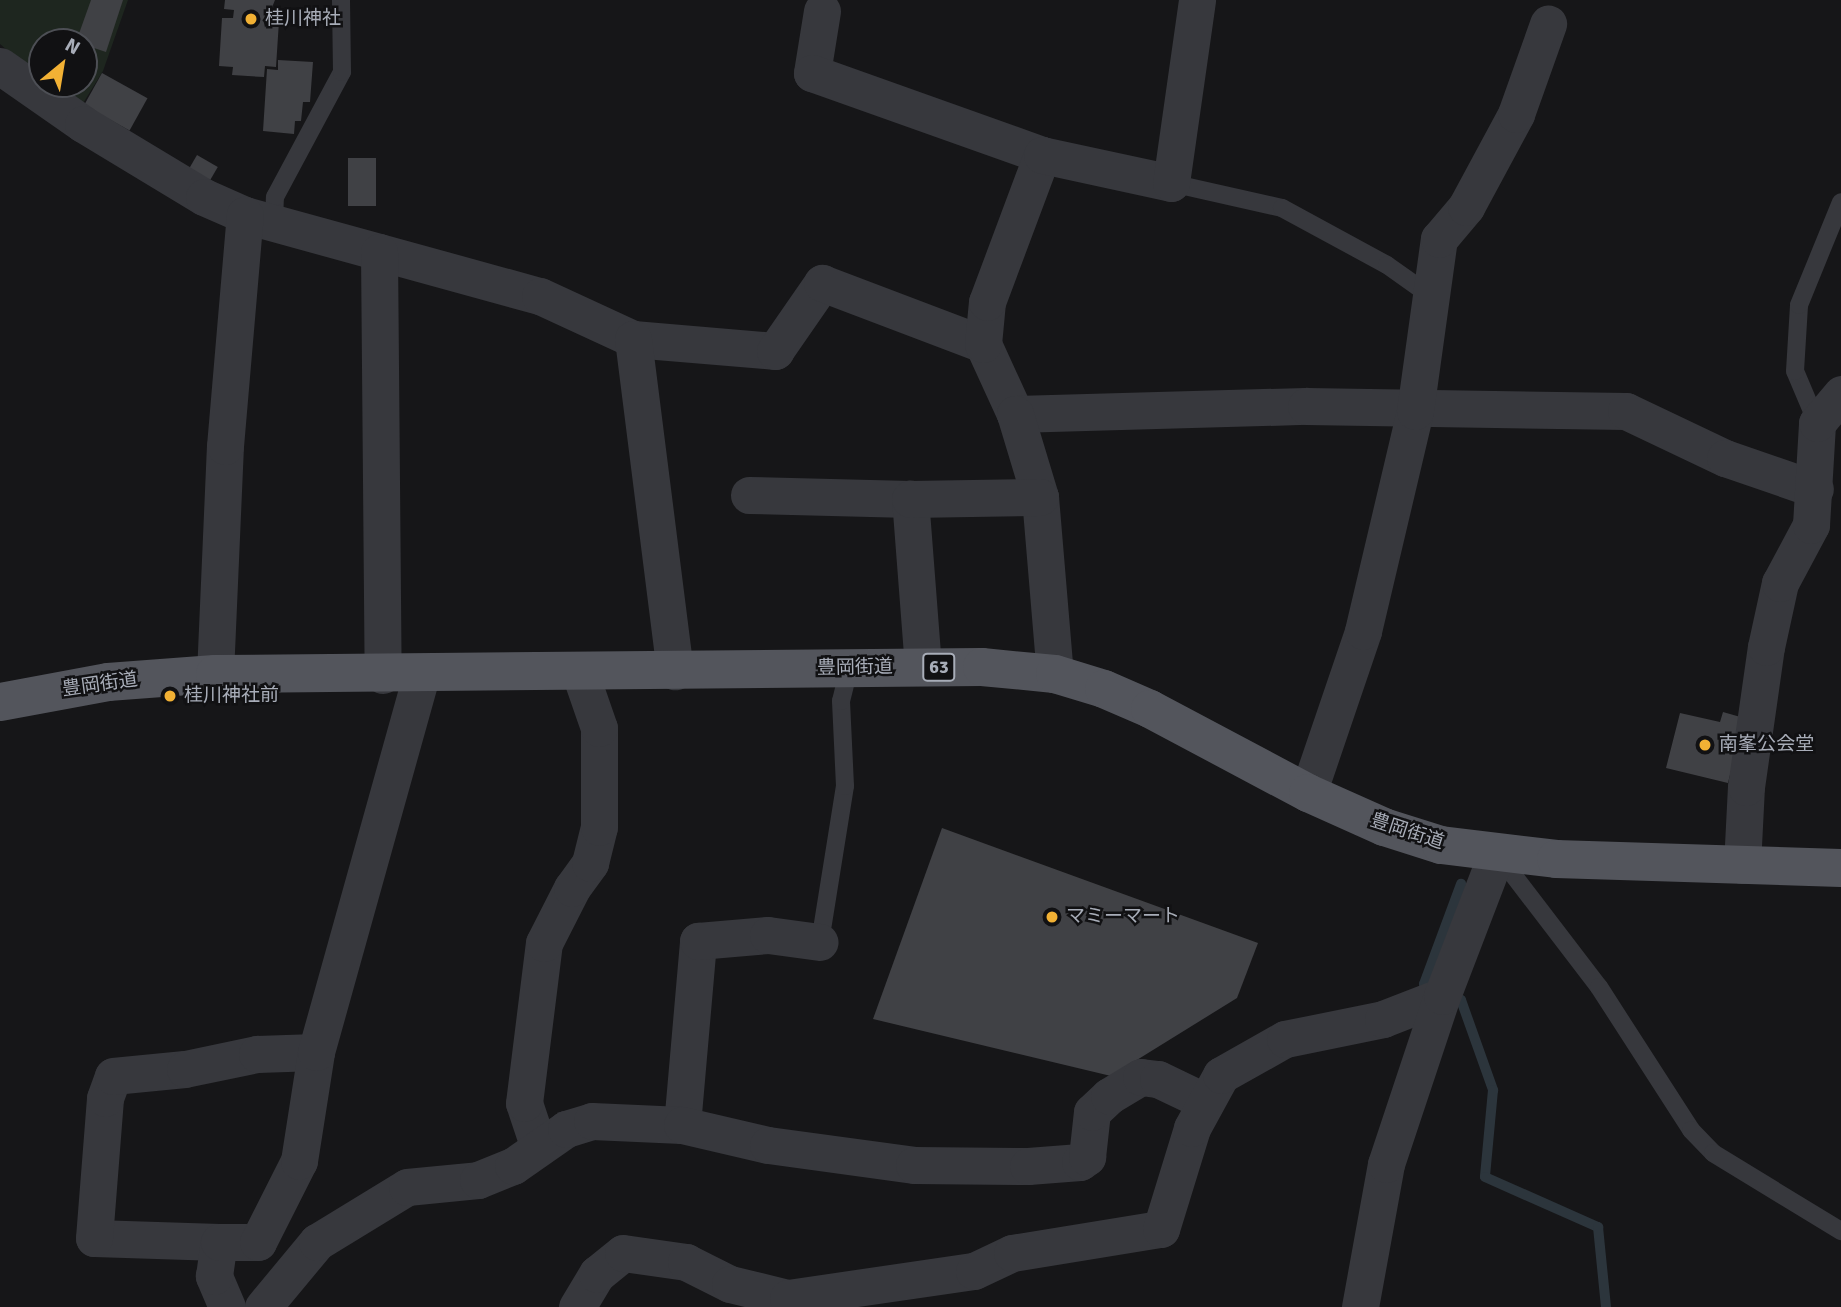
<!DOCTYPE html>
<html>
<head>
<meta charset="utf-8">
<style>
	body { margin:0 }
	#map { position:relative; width:1841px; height:1307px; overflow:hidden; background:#161618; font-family:Signika,"Noto Sans JP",sans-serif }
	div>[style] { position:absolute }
	.green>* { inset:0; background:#1e261f }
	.stream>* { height:10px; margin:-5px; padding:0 5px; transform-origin:5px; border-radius:5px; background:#2c353c }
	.building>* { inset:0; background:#404145; transform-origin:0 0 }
	.service>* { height:18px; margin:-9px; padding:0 9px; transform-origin:9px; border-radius:9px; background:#37383d }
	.minor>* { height:37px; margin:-18.5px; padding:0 18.5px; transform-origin:18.5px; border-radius:18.5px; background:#37383d }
	.primary>* { height:38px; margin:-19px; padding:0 19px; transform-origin:19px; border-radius:19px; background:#53555c }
	.dots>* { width:19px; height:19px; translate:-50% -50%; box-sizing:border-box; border:4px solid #111113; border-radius:50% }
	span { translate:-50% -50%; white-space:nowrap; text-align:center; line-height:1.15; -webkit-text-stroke:5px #111113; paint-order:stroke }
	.shield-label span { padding:2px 5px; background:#111113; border:2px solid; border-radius:5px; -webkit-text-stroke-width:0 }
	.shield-label { font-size:18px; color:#a8adb8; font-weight:700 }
	.poi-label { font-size:19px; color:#a8adb8 }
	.left { translate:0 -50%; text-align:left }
	.street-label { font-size:19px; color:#a8adb8 }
	.north { position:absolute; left:28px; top:28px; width:70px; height:70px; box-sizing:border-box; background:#111113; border:2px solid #4d4f55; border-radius:50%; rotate:30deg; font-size:19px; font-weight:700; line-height:28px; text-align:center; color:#a8adb8 }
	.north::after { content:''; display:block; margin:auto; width:24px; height:32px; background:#f2b134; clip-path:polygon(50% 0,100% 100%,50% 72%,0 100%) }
</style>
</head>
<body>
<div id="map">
	<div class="green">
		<div style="clip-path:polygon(0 0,128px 0,103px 71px,82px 105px,48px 84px,84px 84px,84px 42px,42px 42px,42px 80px,0 44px)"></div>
	</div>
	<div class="stream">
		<div style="left:1436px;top:989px;width:13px;rotate:-157deg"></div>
		<div style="left:1424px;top:984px;width:107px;rotate:-69.7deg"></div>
		<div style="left:1450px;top:995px;width:12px;rotate:24deg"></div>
		<div style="left:1461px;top:1000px;width:96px;rotate:70.4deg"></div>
		<div style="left:1493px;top:1090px;width:87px;rotate:95.3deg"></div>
		<div style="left:1485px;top:1177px;width:124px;rotate:23.9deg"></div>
		<div style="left:1598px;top:1227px;width:80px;rotate:84.3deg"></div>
	</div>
	<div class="building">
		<div style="clip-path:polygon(91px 0,123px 0,106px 52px,76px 42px)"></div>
		<div style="clip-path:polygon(225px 0,275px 0,267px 20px,279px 21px,276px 67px,265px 66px,264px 77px,232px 75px,233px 67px,219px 66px,222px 18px,233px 18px,234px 10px,224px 9px)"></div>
		<div style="clip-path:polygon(278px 60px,313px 62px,310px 102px,303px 102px,301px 121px,295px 121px,294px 134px,263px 131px,267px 69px,278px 70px)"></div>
		<div style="left:102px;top:73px;width:52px;height:37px;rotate:29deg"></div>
		<div style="left:197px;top:155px;width:24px;height:16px;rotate:30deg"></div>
		<div style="left:376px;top:158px;width:48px;height:28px;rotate:90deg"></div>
		<div style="clip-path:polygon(1723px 712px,1744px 718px,1728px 783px,1666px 768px,1680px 713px,1720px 722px)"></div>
		<div style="clip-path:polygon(942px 828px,1258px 943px,1237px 998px,1111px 1076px,873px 1019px)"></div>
	</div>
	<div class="service">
		<div style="left:1171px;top:183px;width:114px;rotate:12.7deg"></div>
		<div style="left:1282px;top:208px;width:119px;rotate:28.5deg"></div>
		<div style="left:1387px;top:265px;width:50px;rotate:35.3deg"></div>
		<div style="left:274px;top:223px;width:26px;rotate:-88deg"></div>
		<div style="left:275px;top:197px;width:142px;rotate:-61.8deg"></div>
		<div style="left:342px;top:72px;width:72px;rotate:-90.8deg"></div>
		<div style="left:1817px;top:423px;width:56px;rotate:-112.9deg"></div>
		<div style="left:1795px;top:371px;width:66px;rotate:-86.5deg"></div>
		<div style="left:1799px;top:305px;width:111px;rotate:-67.8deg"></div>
		<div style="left:1498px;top:855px;width:166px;rotate:52.6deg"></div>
		<div style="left:1599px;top:987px;width:170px;rotate:57.2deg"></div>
		<div style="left:1691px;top:1130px;width:32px;rotate:46deg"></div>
		<div style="left:1713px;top:1153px;width:150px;rotate:31.4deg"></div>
		<div style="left:820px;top:942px;width:158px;rotate:-80.9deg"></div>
		<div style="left:845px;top:786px;width:85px;rotate:-92.7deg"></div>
		<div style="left:841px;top:701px;width:33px;rotate:-76deg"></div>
	</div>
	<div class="minor">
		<div style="left:822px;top:11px;width:63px;rotate:99.2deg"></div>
		<div style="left:812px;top:73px;width:244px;rotate:19.6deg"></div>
		<div style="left:0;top:66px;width:101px;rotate:34.9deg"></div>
		<div style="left:83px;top:124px;width:141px;rotate:31.1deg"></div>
		<div style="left:204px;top:197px;width:45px;rotate:23.7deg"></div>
		<div style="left:245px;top:215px;width:306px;rotate:15.4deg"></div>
		<div style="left:540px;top:296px;width:102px;rotate:24.8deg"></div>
		<div style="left:633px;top:339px;width:143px;rotate:4.8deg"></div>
		<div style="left:775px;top:351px;width:83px;rotate:-55.3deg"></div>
		<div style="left:822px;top:283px;width:172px;rotate:20.8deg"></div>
		<div style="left:983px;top:344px;width:77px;rotate:65.4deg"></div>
		<div style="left:1015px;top:414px;width:291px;rotate:-1.6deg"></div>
		<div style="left:1306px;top:406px;width:320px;rotate:0.9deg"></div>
		<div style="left:1626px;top:411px;width:110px;rotate:25.4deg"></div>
		<div style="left:1725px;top:458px;width:95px;rotate:19deg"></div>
		<div style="left:379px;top:252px;width:423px;rotate:89.5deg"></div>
		<div style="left:633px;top:339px;width:335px;rotate:82.8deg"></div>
		<div style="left:983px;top:344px;width:42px;rotate:-84.6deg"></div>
		<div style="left:987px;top:302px;width:157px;rotate:-69.5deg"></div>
		<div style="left:1042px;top:155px;width:132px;rotate:12.2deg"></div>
		<div style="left:1171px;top:183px;width:185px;rotate:-81.9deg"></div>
		<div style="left:1015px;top:414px;width:87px;rotate:73.2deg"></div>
		<div style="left:1040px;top:497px;width:178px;rotate:85.2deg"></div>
		<div style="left:749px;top:495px;width:161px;rotate:1.4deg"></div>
		<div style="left:923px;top:667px;width:169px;rotate:-94.4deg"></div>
		<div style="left:910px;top:499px;width:130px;rotate:-0.9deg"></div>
		<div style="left:215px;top:674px;width:228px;rotate:-87.5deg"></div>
		<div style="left:225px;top:446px;width:232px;rotate:-85.1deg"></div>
		<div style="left:1308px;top:793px;width:171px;rotate:-71.2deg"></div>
		<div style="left:1363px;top:631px;width:226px;rotate:-76.7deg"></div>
		<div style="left:1415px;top:411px;width:174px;rotate:-82.1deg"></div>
		<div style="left:1439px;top:239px;width:42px;rotate:-49.8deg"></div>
		<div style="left:1466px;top:207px;width:106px;rotate:-61.7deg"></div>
		<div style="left:1516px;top:114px;width:96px;rotate:-70.4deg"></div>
		<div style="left:1742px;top:865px;width:78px;rotate:-87.1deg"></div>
		<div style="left:1746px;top:787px;width:141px;rotate:-81.9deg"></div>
		<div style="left:1766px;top:647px;width:66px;rotate:-77.7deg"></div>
		<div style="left:1780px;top:583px;width:66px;rotate:-61.9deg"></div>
		<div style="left:1811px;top:525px;width:102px;rotate:-86.6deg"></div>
		<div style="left:1817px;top:423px;width:38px;rotate:-50deg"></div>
		<div style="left:682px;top:1125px;width:185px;rotate:-85deg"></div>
		<div style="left:698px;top:941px;width:70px;rotate:-4.9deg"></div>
		<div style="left:768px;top:935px;width:52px;rotate:7.7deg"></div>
		<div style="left:538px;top:1145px;width:44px;rotate:-108.4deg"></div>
		<div style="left:524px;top:1103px;width:161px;rotate:-82.9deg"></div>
		<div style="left:544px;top:943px;width:62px;rotate:-63deg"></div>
		<div style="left:572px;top:888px;width:31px;rotate:-54deg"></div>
		<div style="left:590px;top:863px;width:37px;rotate:-76deg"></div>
		<div style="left:599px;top:827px;width:99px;rotate:-90deg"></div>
		<div style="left:599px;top:728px;width:58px;rotate:-109.1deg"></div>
		<div style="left:219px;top:1242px;width:125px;rotate:-178.2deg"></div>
		<div style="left:94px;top:1238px;width:140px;rotate:-85.5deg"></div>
		<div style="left:105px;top:1098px;width:23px;rotate:-70deg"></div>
		<div style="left:113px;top:1076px;width:72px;rotate:-5.6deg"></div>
		<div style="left:185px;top:1069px;width:74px;rotate:-11.8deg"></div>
		<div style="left:257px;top:1054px;width:59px;rotate:-1.9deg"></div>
		<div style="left:227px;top:1307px;width:34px;rotate:-113deg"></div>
		<div style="left:214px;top:1276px;width:34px;rotate:-82deg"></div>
		<div style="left:219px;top:1242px;width:39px"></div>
		<div style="left:258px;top:1242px;width:91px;rotate:-63.2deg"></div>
		<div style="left:299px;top:1161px;width:110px;rotate:-81.1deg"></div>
		<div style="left:316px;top:1052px;width:394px;rotate:-74.4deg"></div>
		<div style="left:263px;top:1307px;width:85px;rotate:-50.3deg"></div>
		<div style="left:317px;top:1242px;width:105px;rotate:-31.4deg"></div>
		<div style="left:407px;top:1187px;width:71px;rotate:-5.6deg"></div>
		<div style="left:478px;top:1180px;width:38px;rotate:-22deg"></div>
		<div style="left:513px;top:1166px;width:65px;rotate:-34.9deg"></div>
		<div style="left:566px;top:1129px;width:27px;rotate:-17deg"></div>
		<div style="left:592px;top:1121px;width:90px;rotate:2.5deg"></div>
		<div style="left:682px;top:1125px;width:88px;rotate:13.1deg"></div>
		<div style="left:768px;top:1145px;width:147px;rotate:7.8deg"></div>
		<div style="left:914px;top:1165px;width:114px;rotate:0.5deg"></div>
		<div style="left:1028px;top:1166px;width:52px;rotate:-4.4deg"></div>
		<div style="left:1080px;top:1162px;width:9px;rotate:-36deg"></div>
		<div style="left:1087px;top:1157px;width:45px;rotate:-83.7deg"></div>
		<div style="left:1092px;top:1112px;width:23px;rotate:-43deg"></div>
		<div style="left:1109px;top:1096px;width:37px;rotate:-31deg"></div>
		<div style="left:1141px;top:1077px;width:17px;rotate:7deg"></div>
		<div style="left:1158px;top:1079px;width:53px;rotate:25.6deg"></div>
		<div style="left:577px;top:1307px;width:39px;rotate:-59deg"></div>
		<div style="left:597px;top:1274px;width:33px;rotate:-39deg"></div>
		<div style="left:623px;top:1253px;width:64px;rotate:8.1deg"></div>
		<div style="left:686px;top:1262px;width:49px;rotate:26.6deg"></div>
		<div style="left:730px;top:1284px;width:60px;rotate:13.6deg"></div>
		<div style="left:788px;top:1298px;width:188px;rotate:-8.3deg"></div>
		<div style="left:974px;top:1271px;width:42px;rotate:-25.3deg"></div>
		<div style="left:1012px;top:1253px;width:151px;rotate:-9.2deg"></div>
		<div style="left:1161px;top:1229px;width:106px;rotate:-72.9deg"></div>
		<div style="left:1192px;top:1128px;width:60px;rotate:-61.3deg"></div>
		<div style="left:1221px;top:1075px;width:73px;rotate:-29.4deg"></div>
		<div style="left:1285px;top:1039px;width:100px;rotate:-11.5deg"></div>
		<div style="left:1383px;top:1019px;width:63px;rotate:-21.3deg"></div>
		<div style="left:1360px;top:1307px;width:145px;rotate:-79.7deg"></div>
		<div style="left:1386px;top:1164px;width:177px;rotate:-71.6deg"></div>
		<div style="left:1442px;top:996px;width:153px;rotate:-69deg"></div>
	</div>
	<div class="primary">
		<div style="left:0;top:702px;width:110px;rotate:-10.5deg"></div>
		<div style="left:108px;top:682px;width:107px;rotate:-4.3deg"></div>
		<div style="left:215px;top:674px;width:767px;rotate:-0.52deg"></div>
		<div style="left:982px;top:667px;width:73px;rotate:5.5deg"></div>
		<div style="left:1055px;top:674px;width:51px;rotate:17deg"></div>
		<div style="left:1104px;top:689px;width:50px;rotate:23.5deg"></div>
		<div style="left:1150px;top:709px;width:179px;rotate:28deg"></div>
		<div style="left:1308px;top:793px;width:83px;rotate:24.1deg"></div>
		<div style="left:1384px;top:827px;width:60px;rotate:17.5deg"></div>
		<div style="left:1441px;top:845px;width:116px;rotate:6.9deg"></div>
		<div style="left:1556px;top:859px;width:285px;rotate:1.8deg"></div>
	</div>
	<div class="dots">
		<div style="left:251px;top:19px;background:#f2b134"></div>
		<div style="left:170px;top:696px;background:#f2b134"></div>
		<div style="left:1705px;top:745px;background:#f2b134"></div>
		<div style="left:1052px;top:917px;background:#f2b134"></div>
	</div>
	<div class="shield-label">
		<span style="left:939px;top:667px">63</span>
	</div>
	<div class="poi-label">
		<span class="left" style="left:265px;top:19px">桂川神社</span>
		<span class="left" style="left:184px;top:696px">桂川神社前</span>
		<span class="left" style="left:1719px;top:745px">南峯公会堂</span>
		<span class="left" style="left:1066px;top:917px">マミーマート</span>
	</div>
	<div class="street-label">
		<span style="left:855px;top:668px;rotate:-1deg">豊岡街道</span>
		<span style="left:100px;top:685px;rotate:-8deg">豊岡街道</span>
		<span style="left:1407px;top:832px;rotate:18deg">豊岡街道</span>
	</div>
	<div class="north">N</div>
</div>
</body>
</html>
